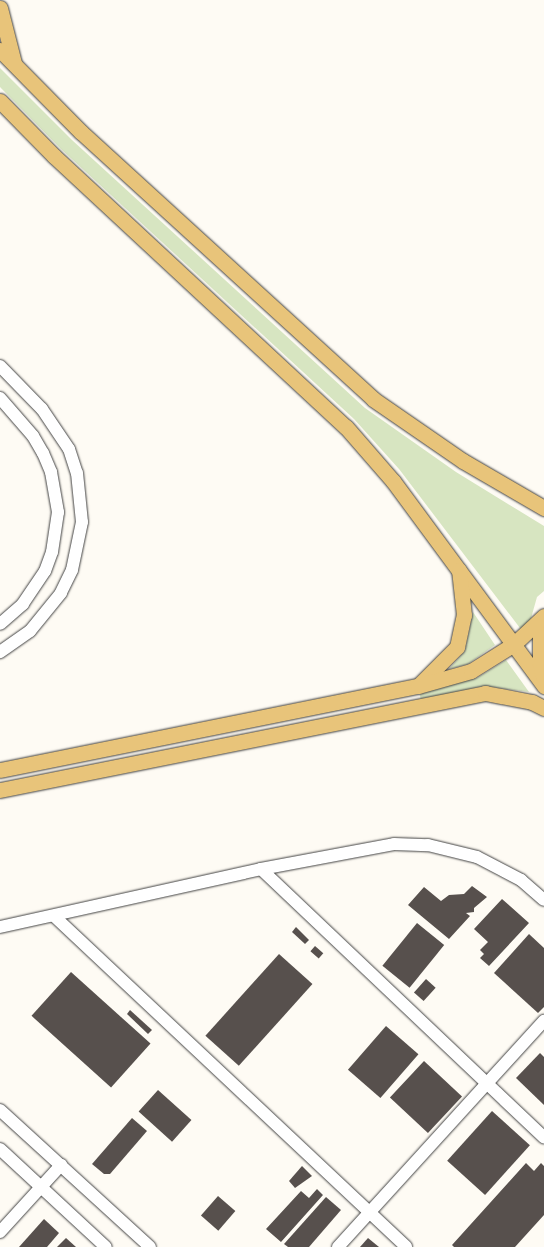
<!DOCTYPE html>
<html>
<head>
<meta charset="utf-8">
<style>
	body { margin:0 }
	#map { position:relative; width:544px; height:1247px; overflow:hidden; background:#fefbf4; font-family:"Playfair Display",serif }
	div>[style] { position:absolute }
	.green>* { inset:0; background:#d7e5c1 }
	.building>* { inset:0; background:#57504d; transform-origin:0 0 }
	.roads { filter:drop-shadow(0 0 1px #434343) drop-shadow(0 0 1px #434343) }
	.minor>* { height:12px; margin:-6px; padding:0 6px; transform-origin:6px; border-radius:6px; background:#fff }
	.major>* { height:15px; margin:-7.5px; padding:0 7.5px; transform-origin:7.5px; border-radius:7.5px; background:#e8c47a }
	span { translate:-50% -50%; white-space:nowrap; text-align:center; line-height:1.15; -webkit-text-stroke:5px #fff; paint-order:stroke }
</style>
</head>
<body>
<div id="map">
	<div class="green">
		<div style="clip-path:polygon(0 68px,72px 140px,365px 408px,456px 472px,544px 526px,544px 591px,537px 597px,526px 636px,399px 469px,354px 419px,61px 149px,0 87px)"></div>
		<div style="clip-path:polygon(473px 612px,495px 645px,468px 664px,449px 669px,465px 651px)"></div>
		<div style="clip-path:polygon(506px 660px,529px 692px,484px 686px,421px 700px,419px 692px,477px 678px)"></div>
	</div>
	<div class="building">
		<div style="clip-path:polygon(472px 886px,487px 897px,474px 908px,474px 912px,466px 913px,470px 916px,449px 939px,408px 905px,424px 887px,441px 901px,449px 895px,464px 894px)"></div>
		<div style="clip-path:polygon(502px 899px,529px 923px,489px 966px,480px 958px,484px 954px,480px 950px,488px 942px,474px 929px)"></div>
		<div style="left:417px;top:923px;width:35px;height:55px;rotate:39deg"></div>
		<div style="clip-path:polygon(296px 927px,309px 940px,305px 944px,292px 932px)"></div>
		<div style="clip-path:polygon(529px 934px,544px 948px,544px 1007px,538px 1013px,494px 973px)"></div>
		<div style="left:315px;top:946px;width:11px;height:7px;rotate:41deg"></div>
		<div style="left:279px;top:954px;width:45px;height:110px;rotate:42deg"></div>
		<div style="left:71px;top:972px;width:107px;height:59px;rotate:42deg"></div>
		<div style="left:426px;top:979px;width:13px;height:18px;rotate:42deg"></div>
		<div style="clip-path:polygon(130px 1010px,152px 1030px,148px 1034px,127px 1014px)"></div>
		<div style="left:386px;top:1026px;width:43px;height:58px;rotate:41deg"></div>
		<div style="clip-path:polygon(540px 1053px,544px 1057px,544px 1105px,516px 1078px)"></div>
		<div style="left:424px;top:1061px;width:52px;height:50px;rotate:43deg"></div>
		<div style="left:158px;top:1090px;width:45px;height:29px;rotate:42deg"></div>
		<div style="left:492px;top:1111px;width:51px;height:67px;rotate:42deg"></div>
		<div style="clip-path:polygon(132px 1118px,147px 1131px,110px 1174px,104px 1174px,92px 1164px)"></div>
		<div style="clip-path:polygon(526px 1163px,534px 1171px,541px 1163px,544px 1166px,544px 1215px,515px 1247px,454px 1247px,452px 1245px)"></div>
		<div style="clip-path:polygon(302px 1166px,312px 1176px,295px 1188px,289px 1181px)"></div>
		<div style="clip-path:polygon(317px 1189px,323px 1195px,281px 1242px,266px 1229px,301px 1191px,309px 1198px)"></div>
		<div style="left:218px;top:1196px;width:23px;height:26px;rotate:41deg"></div>
		<div style="clip-path:polygon(326px 1197px,341px 1210px,309px 1247px,288px 1247px,284px 1244px)"></div>
		<div style="clip-path:polygon(44px 1219px,59px 1233px,47px 1247px,19px 1247px)"></div>
		<div style="clip-path:polygon(66px 1238px,76px 1247px,57px 1247px)"></div>
		<div style="clip-path:polygon(368px 1238px,379px 1247px,360px 1247px)"></div>
	</div>
	<div class="roads">
		<div class="minor">
			<div style="left:0;top:366px;width:60px;rotate:45.7deg"></div>
			<div style="left:42px;top:409px;width:48px;rotate:56deg"></div>
			<div style="left:69px;top:449px;width:25px;rotate:72deg"></div>
			<div style="left:77px;top:473px;width:49px;rotate:84.2deg"></div>
			<div style="left:82px;top:522px;width:49px;rotate:101.8deg"></div>
			<div style="left:72px;top:570px;width:25px;rotate:116deg"></div>
			<div style="left:61px;top:593px;width:49px;rotate:129.2deg"></div>
			<div style="left:30px;top:631px;width:37px;rotate:145deg"></div>
			<div style="left:0;top:398px;width:50px;rotate:49deg"></div>
			<div style="left:33px;top:436px;width:20px;rotate:60deg"></div>
			<div style="left:43px;top:453px;width:21px;rotate:67deg"></div>
			<div style="left:51px;top:472px;width:41px;rotate:80.1deg"></div>
			<div style="left:58px;top:512px;width:40px;rotate:98.5deg"></div>
			<div style="left:52px;top:552px;width:20px;rotate:110deg"></div>
			<div style="left:45px;top:571px;width:40px;rotate:124deg"></div>
			<div style="left:23px;top:604px;width:30px;rotate:139deg"></div>
			<div style="left:261px;top:869px;width:390px;rotate:43.5deg"></div>
			<div style="left:54px;top:916px;width:483px;rotate:43.2deg"></div>
			<div style="left:0;top:927px;width:267px;rotate:-12.5deg"></div>
			<div style="left:261px;top:869px;width:135px;rotate:-10.6deg"></div>
			<div style="left:394px;top:844px;width:34px;rotate:2deg"></div>
			<div style="left:428px;top:845px;width:50px;rotate:13.8deg"></div>
			<div style="left:477px;top:857px;width:50px;rotate:27.6deg"></div>
			<div style="left:521px;top:880px;width:30px;rotate:41deg"></div>
			<div style="left:0;top:1110px;width:203px;rotate:42.4deg"></div>
			<div style="left:0;top:1149px;width:144px;rotate:42.8deg"></div>
			<div style="left:0;top:1232px;width:91px;rotate:-47.7deg"></div>
			<div style="left:338px;top:1247px;width:306px;rotate:-47.7deg"></div>
		</div>
		<div class="major">
			<div style="left:0;top:8px;width:57px;rotate:75.7deg"></div>
			<div style="left:0;top:50px;width:115px;rotate:45.4deg"></div>
			<div style="left:81px;top:132px;width:396px;rotate:42.4deg"></div>
			<div style="left:373px;top:399px;width:109px;rotate:34.6deg"></div>
			<div style="left:463px;top:461px;width:94px;rotate:30.1deg"></div>
			<div style="left:0;top:101px;width:77px;rotate:45.5deg"></div>
			<div style="left:54px;top:156px;width:398px;rotate:42.9deg"></div>
			<div style="left:346px;top:427px;width:72px;rotate:49deg"></div>
			<div style="left:393px;top:481px;width:255px;rotate:53.6deg"></div>
			<div style="left:544px;top:626px;width:12px;rotate:110deg"></div>
			<div style="left:540px;top:637px;width:28px;rotate:90deg"></div>
			<div style="left:540px;top:665px;width:15px;rotate:74deg"></div>
			<div style="left:419px;top:685px;width:54px;rotate:-45deg"></div>
			<div style="left:457px;top:647px;width:33px;rotate:-78deg"></div>
			<div style="left:464px;top:615px;width:45px;rotate:-96.3deg"></div>
			<div style="left:0;top:770px;width:426px;rotate:-11.4deg"></div>
			<div style="left:418px;top:686px;width:55px;rotate:-15.8deg"></div>
			<div style="left:471px;top:671px;width:51px;rotate:-32.1deg"></div>
			<div style="left:514px;top:644px;width:41px;rotate:-43deg"></div>
			<div style="left:0;top:790px;width:495px;rotate:-11.3deg"></div>
			<div style="left:485px;top:693px;width:48px;rotate:10.8deg"></div>
			<div style="left:532px;top:702px;width:13px;rotate:27deg"></div>
		</div>
	</div>
</div>
</body>
</html>
